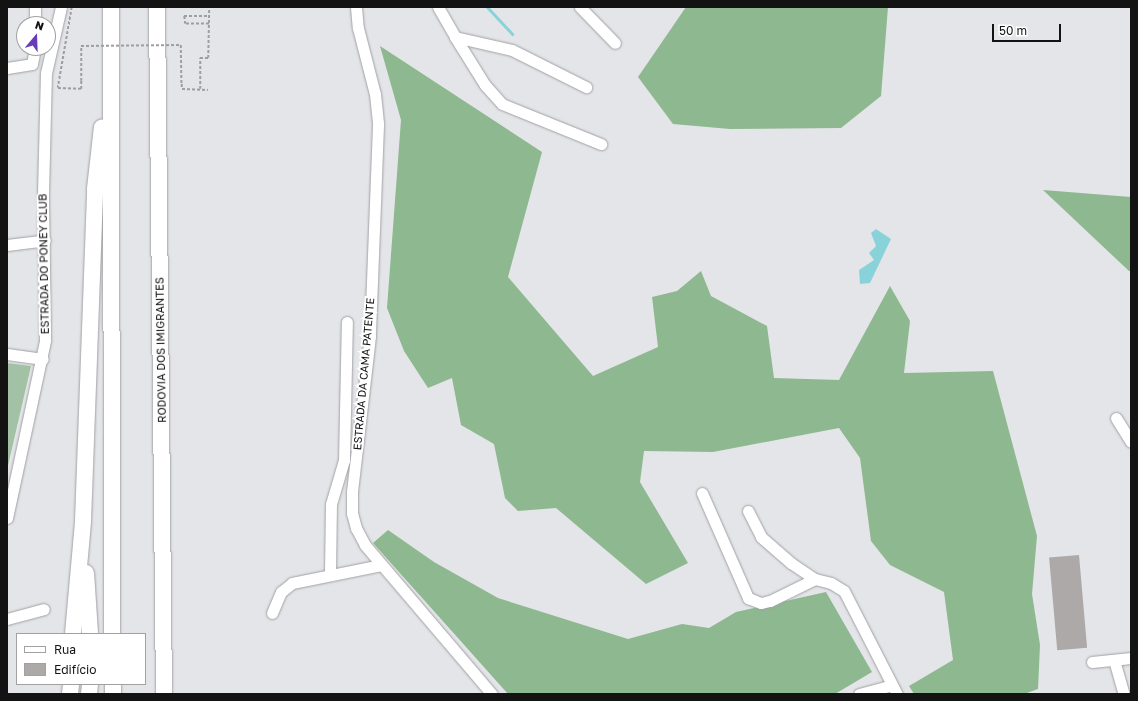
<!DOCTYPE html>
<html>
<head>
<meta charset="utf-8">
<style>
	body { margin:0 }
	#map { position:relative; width:1138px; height:701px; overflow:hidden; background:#e4e5e8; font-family:"Golos Text",sans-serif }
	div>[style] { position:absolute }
	.green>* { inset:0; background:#a3c1a5 }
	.forest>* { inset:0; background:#8eb890 }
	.water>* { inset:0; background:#8ad2d9 }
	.stream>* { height:3px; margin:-1.5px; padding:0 1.5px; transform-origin:1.5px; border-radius:1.5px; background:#8ad2d9 }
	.building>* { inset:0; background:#aca9a8; transform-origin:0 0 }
	.path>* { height:1.5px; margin-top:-0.75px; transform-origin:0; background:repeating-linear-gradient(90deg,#9e9ea1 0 3px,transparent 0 5px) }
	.roads { filter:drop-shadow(0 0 1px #a0a1a4) drop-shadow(0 0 1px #a0a1a4) }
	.minor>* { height:11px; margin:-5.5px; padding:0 5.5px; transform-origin:5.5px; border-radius:5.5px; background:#fff }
	.highway>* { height:16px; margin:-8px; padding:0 8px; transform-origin:8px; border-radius:8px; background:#fff }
	.path-bridge>* { height:1.5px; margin-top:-0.75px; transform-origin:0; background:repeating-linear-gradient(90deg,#9e9ea1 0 3px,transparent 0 5px) }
	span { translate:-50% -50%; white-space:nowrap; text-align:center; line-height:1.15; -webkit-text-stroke:4px #fff; paint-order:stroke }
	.street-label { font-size:11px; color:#131314 }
	.frame { position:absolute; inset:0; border:8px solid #131314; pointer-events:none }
	.legend { position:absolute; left:16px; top:633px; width:130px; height:52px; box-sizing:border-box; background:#fff; border:1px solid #a1a1a1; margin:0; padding:5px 7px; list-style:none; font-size:12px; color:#131314 }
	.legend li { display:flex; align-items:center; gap:8px; height:20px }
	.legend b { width:20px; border:1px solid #a1a1a1 }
	.north { position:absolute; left:16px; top:16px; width:40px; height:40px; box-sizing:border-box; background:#fff; border:1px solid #a1a1a1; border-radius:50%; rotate:19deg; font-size:11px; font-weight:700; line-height:16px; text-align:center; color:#131314 }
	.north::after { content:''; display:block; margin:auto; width:14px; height:18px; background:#693db5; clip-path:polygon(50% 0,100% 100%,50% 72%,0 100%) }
	.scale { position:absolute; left:992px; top:24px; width:69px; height:18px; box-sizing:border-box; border:2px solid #131314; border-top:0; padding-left:5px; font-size:12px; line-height:14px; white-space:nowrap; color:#131314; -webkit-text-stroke:3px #fff; paint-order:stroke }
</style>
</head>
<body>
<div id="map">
	<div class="green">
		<div style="clip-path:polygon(7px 363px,31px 366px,7px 470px)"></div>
	</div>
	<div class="forest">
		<div style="clip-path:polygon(686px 7px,888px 7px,881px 96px,841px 128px,730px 129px,673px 124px,638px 77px)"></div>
		<div style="clip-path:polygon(380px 46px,542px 152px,508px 277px,593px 376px,658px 347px,652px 297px,677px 291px,701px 271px,711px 296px,767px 326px,774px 378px,839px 380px,890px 286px,910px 321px,904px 373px,993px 371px,1037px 536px,1032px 594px,1040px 645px,1038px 689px,1024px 694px,914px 694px,909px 686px,953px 660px,944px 592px,890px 565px,871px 541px,860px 458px,839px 428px,713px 452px,644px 451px,640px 482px,688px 563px,646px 584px,556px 508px,518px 511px,505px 498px,494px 444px,461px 425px,452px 378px,428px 388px,404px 351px,387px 308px,401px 120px)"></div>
		<div style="clip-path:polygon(1043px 190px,1131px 197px,1131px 271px,1129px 271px)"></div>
		<div style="clip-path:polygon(388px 530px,434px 562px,498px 598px,628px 639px,682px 624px,709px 628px,736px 612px,826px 592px,872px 672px,835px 694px,508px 694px,373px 543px)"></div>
	</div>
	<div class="water">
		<div style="clip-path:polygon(876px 229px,891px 239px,870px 283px,860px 284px,859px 270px,874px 260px,869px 253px,876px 246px,871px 233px)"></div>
	</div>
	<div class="stream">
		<div style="left:487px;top:7px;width:37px;rotate:47deg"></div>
	</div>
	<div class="building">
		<div style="left:1079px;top:555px;width:93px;height:30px;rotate:85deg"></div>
	</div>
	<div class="path">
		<div style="left:72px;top:7px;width:82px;rotate:99.8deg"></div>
		<div style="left:58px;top:88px;width:23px;rotate:2deg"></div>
		<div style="left:81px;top:89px;width:8px;rotate:-90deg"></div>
		<div style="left:209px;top:24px;width:24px;rotate:180deg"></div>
		<div style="left:185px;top:24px;width:8px;rotate:-97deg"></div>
		<div style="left:184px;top:16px;width:25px"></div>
		<div style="left:182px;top:84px;width:5px;rotate:90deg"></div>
		<div style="left:182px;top:89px;width:26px;rotate:2deg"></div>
		<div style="left:200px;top:89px;width:31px;rotate:-90deg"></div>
		<div style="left:200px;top:58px;width:8px"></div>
		<div style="left:208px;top:58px;width:51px;rotate:-88.9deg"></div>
	</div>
	<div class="roads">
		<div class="minor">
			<div style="left:356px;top:7px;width:21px;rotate:85deg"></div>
			<div style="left:358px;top:28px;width:68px;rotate:75.6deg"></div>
			<div style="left:375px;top:94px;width:31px;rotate:84deg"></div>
			<div style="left:378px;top:125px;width:211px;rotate:92.2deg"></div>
			<div style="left:370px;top:336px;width:157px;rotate:96.6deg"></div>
			<div style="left:352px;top:492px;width:21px;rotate:90deg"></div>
			<div style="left:352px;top:513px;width:16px;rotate:75deg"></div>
			<div style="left:356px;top:528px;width:19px;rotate:62deg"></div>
			<div style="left:365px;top:545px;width:196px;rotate:49.6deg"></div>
			<div style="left:438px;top:7px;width:34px;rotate:60deg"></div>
			<div style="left:455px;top:37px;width:58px;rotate:12.8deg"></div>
			<div style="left:512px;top:50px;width:83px;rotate:26.6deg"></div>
			<div style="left:580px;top:7px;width:50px;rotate:45.8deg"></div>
			<div style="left:35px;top:24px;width:17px;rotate:-90deg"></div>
			<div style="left:455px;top:37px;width:57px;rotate:58deg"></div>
			<div style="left:485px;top:85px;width:25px;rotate:48deg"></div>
			<div style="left:502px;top:104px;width:107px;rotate:22deg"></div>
			<div style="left:7px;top:68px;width:25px;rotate:-9deg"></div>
			<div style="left:32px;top:64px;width:16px;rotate:-79deg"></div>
			<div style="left:7px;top:245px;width:38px;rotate:-7deg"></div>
			<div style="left:7px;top:354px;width:36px;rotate:8deg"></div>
			<div style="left:1116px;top:418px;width:28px;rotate:58deg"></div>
			<div style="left:702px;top:493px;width:115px;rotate:66.3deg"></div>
			<div style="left:748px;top:598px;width:14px;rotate:21deg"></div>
			<div style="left:761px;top:603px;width:9px;rotate:-13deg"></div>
			<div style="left:770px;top:601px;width:50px;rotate:-26.1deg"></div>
			<div style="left:748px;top:511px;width:29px;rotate:63deg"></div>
			<div style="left:761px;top:537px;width:40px;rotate:41deg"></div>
			<div style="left:791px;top:563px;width:29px;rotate:34deg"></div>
			<div style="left:815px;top:579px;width:16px;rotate:14deg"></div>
			<div style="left:831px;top:583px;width:15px;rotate:32deg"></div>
			<div style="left:844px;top:591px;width:116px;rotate:62.8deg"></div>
			<div style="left:7px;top:518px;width:182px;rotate:-77.9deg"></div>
			<div style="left:45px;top:340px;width:146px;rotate:-90.8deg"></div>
			<div style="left:43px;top:194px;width:121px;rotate:-88.6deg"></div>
			<div style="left:46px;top:73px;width:68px;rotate:-77.2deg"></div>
			<div style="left:330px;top:573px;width:69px;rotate:-89.2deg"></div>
			<div style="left:331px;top:504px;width:46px;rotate:-73.5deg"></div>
			<div style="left:344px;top:460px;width:138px;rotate:-88.8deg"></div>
			<div style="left:272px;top:613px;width:23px;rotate:-67deg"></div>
			<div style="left:281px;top:592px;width:14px;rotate:-39deg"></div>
			<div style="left:292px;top:583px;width:91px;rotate:-11.4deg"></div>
			<div style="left:7px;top:619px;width:38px;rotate:-15deg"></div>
			<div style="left:1114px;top:660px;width:35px;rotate:74deg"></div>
			<div style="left:1092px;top:662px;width:39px;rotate:-6deg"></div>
			<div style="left:859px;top:694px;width:34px;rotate:-15deg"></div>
		</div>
		<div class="highway">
			<div style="left:111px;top:7px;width:627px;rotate:89.91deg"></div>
			<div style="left:157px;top:7px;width:687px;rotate:89.42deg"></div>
			<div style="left:86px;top:573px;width:61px;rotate:86.2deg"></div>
			<div style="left:73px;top:634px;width:113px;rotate:-84.9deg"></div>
			<div style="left:83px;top:521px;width:332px;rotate:-87.9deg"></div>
			<div style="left:95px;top:189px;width:62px;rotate:-83.6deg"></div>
			<div style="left:113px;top:684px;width:10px;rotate:90deg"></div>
			<div style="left:70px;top:694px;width:10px;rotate:-84deg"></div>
			<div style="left:89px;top:694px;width:10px;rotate:-84deg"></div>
		</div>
	</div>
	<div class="path-bridge">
		<div style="left:81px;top:81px;width:35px;rotate:-90deg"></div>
		<div style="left:81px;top:46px;width:100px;rotate:-0.6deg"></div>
		<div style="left:181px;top:45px;width:39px;rotate:89deg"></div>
	</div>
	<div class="street-label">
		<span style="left:44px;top:264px;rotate:-91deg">ESTRADA DO PONEY CLUB</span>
		<span style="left:161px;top:350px;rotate:-91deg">RODOVIA DOS IMIGRANTES</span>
		<span style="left:364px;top:374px;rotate:-85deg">ESTRADA DA CAMA PATENTE</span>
	</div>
	<div class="frame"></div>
	<ul class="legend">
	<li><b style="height:5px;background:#fff"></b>Rua</li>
	<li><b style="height:11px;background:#aca9a8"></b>Edifício</li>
	</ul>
	<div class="north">N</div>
	<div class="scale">50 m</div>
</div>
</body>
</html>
